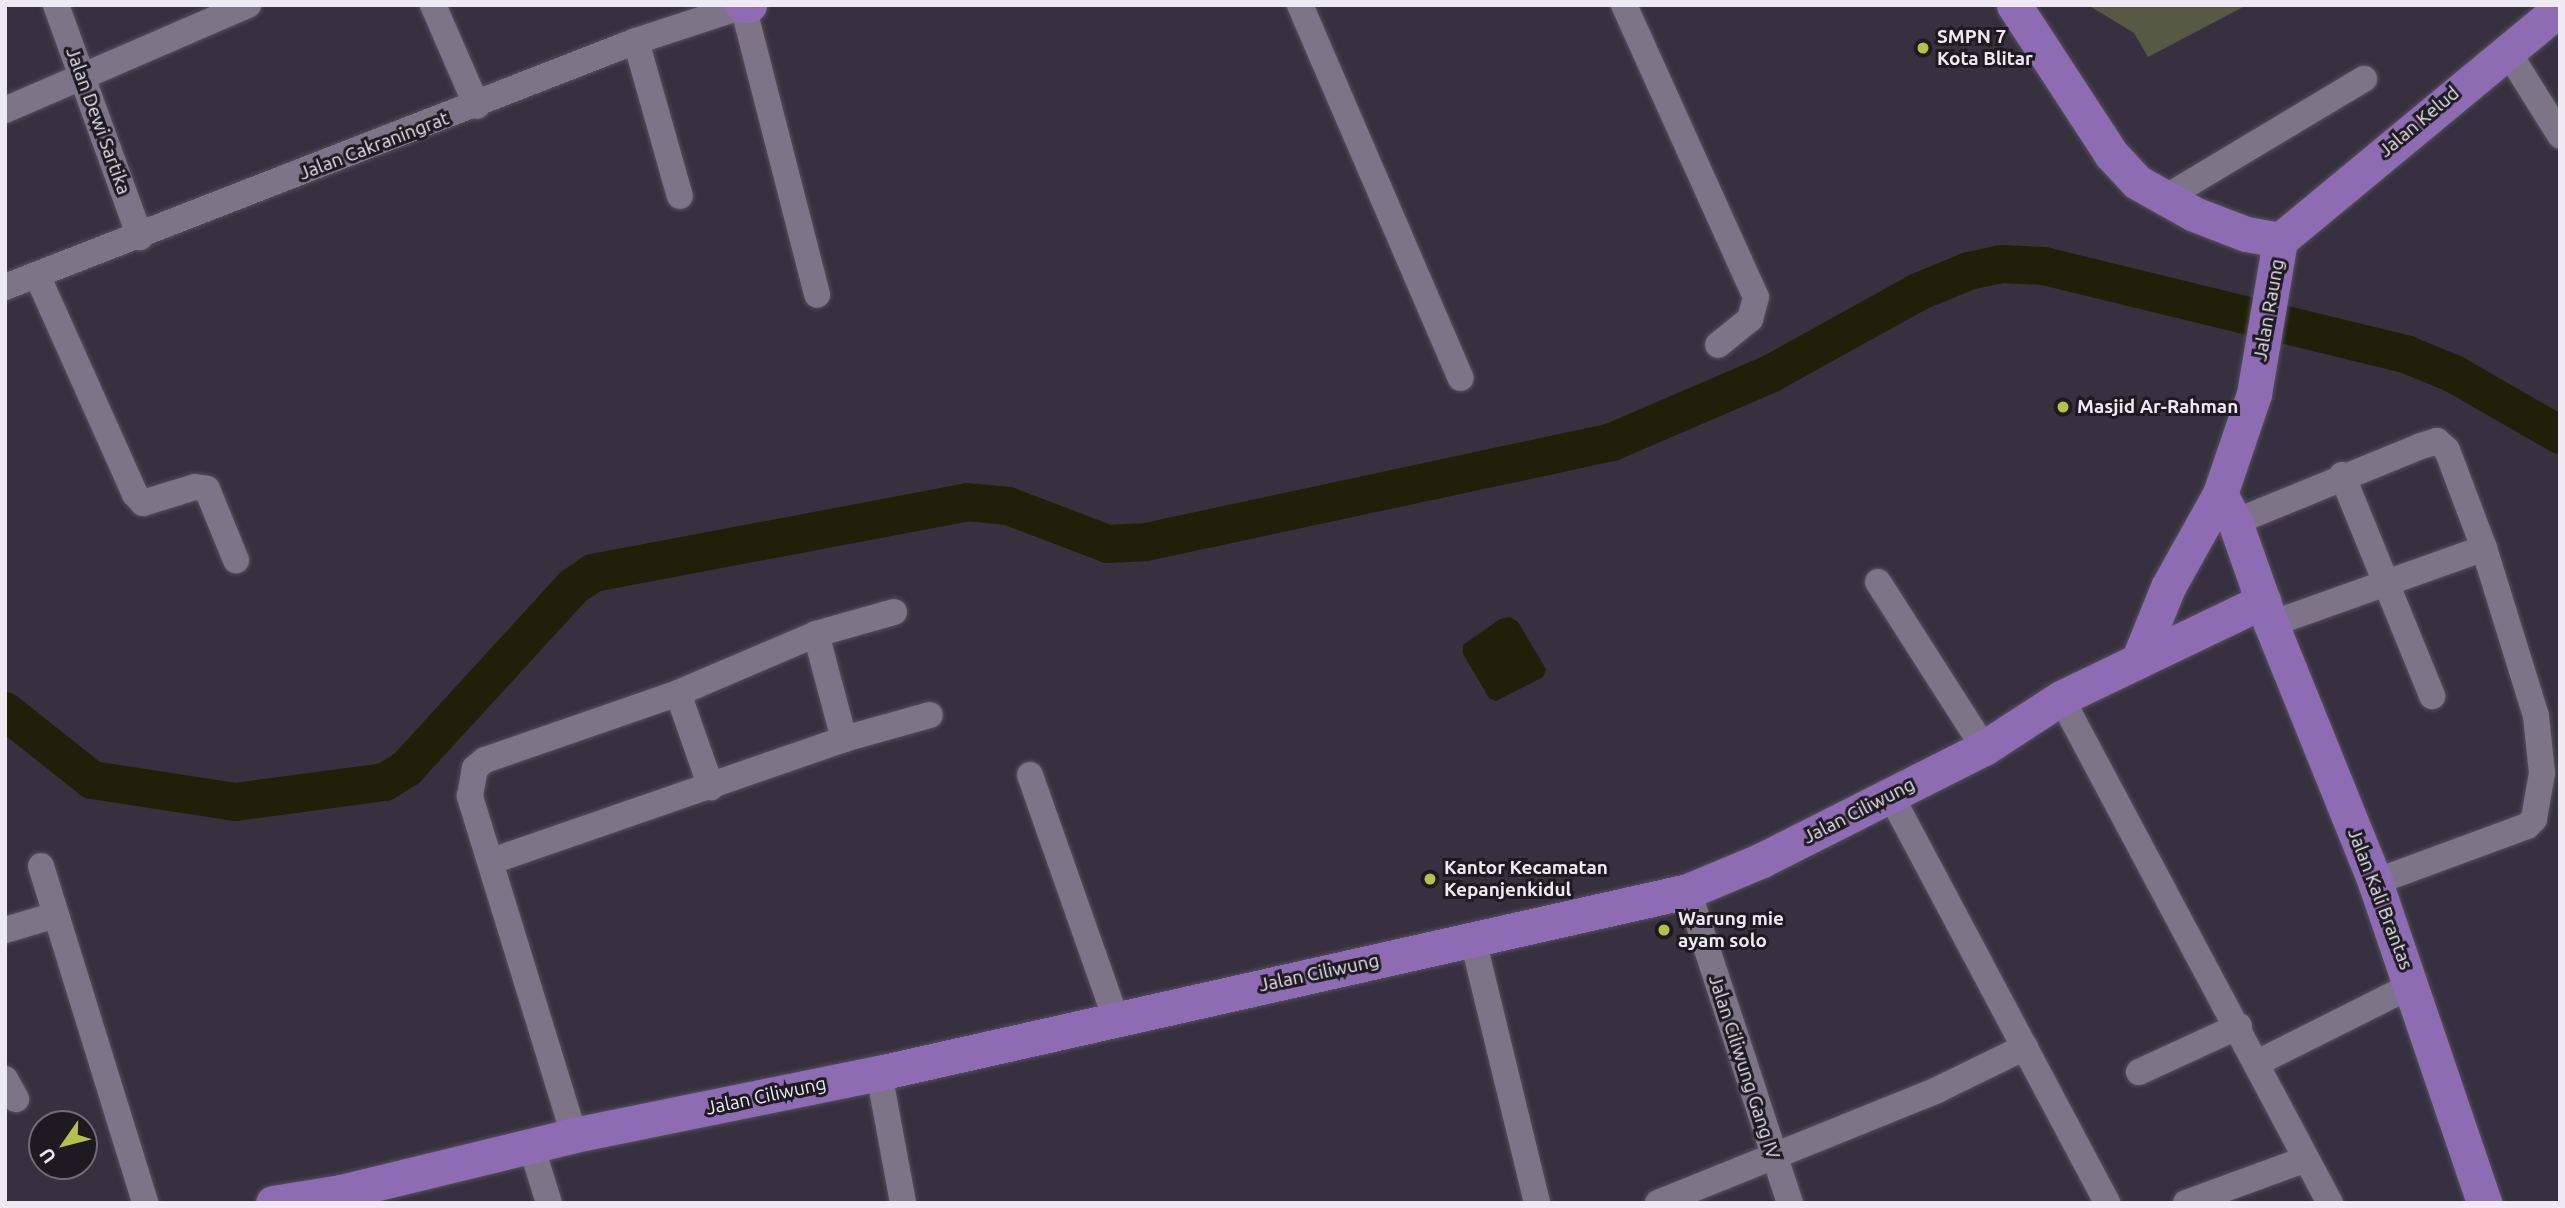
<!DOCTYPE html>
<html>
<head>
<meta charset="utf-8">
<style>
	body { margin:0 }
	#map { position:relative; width:2565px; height:1208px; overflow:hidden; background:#37303f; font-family:Ubuntu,sans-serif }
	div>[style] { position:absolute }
	.green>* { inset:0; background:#565943 }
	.water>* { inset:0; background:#1e2107 }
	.river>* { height:38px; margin:-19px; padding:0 19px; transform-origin:19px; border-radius:19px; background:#1e2107 }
	.roads { filter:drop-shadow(0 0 2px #544f5c) drop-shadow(0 0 2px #544f5c) }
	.minor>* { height:26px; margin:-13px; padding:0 13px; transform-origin:13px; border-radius:13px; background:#7d7587 }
	.major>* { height:35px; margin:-17.5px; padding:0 17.5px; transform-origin:17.5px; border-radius:17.5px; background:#8e6cb3 }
	.dots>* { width:19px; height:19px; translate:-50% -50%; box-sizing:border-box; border:4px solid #1d1a21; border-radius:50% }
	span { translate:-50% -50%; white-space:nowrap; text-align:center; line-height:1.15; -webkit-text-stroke:6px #1d1a21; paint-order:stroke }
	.poi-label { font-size:19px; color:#eeeaf4; font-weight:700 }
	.left { translate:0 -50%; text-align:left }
	.street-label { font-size:19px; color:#eeeaf4 }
	.frame { position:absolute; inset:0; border:7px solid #eeeaf4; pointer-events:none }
	.north { position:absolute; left:28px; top:1110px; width:70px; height:70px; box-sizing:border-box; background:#1d1a21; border:2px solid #716d75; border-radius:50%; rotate:235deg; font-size:19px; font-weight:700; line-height:28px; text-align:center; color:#eeeaf4 }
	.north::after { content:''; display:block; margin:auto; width:24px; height:32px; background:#b6c149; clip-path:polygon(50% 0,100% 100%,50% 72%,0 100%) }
</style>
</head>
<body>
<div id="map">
	<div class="green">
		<div style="clip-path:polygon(2088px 5px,2247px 5px,2148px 57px,2134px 33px)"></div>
	</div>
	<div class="water">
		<div style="clip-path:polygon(1510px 617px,1518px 622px,1546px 669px,1543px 677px,1496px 701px,1489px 698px,1463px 654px,1463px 645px,1500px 619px)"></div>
	</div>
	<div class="river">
		<div style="left:5px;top:711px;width:111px;rotate:38.4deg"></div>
		<div style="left:92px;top:780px;width:145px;rotate:8.7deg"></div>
		<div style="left:235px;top:802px;width:151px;rotate:-7.6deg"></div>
		<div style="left:385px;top:782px;width:26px;rotate:-32deg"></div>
		<div style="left:407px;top:768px;width:247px;rotate:-47.5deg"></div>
		<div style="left:574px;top:586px;width:23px;rotate:-34deg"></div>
		<div style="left:593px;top:573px;width:381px;rotate:-10.7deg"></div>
		<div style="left:967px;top:502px;width:41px;rotate:5.6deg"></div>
		<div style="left:1008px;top:506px;width:107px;rotate:20.8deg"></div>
		<div style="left:1108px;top:544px;width:38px;rotate:-3deg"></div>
		<div style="left:1146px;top:542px;width:477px;rotate:-12.1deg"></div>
		<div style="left:1612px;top:442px;width:174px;rotate:-23.3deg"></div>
		<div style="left:1772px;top:373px;width:167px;rotate:-29deg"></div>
		<div style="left:1918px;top:292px;width:55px;rotate:-22.4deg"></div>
		<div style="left:1969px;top:271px;width:33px;rotate:-12deg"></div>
		<div style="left:2001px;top:264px;width:43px;rotate:2.7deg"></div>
		<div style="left:2044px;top:266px;width:375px;rotate:13.7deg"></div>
		<div style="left:2408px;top:355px;width:50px;rotate:22.4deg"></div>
		<div style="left:2454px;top:374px;width:122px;rotate:29.9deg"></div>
	</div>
	<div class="roads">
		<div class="minor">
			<div style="left:56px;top:5px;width:247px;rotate:70.1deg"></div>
			<div style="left:433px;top:5px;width:110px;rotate:66.5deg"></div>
			<div style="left:1300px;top:5px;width:406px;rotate:66.7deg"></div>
			<div style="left:1624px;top:5px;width:320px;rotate:65.7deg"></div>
			<div style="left:1756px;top:297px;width:23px;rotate:105deg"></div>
			<div style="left:1750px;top:319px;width:41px;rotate:140.9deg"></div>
			<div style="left:636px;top:41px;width:161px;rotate:74.2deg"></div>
			<div style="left:2506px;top:49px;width:102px;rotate:57.9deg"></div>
			<div style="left:5px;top:110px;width:265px;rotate:-23.4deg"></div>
			<div style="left:2165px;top:198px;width:232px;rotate:-30.9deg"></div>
			<div style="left:37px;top:275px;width:240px;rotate:65.9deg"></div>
			<div style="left:135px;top:494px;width:12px;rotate:48deg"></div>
			<div style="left:143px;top:503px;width:54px;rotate:-17.1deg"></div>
			<div style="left:195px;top:487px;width:12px;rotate:9deg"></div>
			<div style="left:207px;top:489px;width:77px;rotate:67.8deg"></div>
			<div style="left:5px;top:287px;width:677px;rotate:-21.3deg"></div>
			<div style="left:636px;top:41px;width:113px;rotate:-18.1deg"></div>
			<div style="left:743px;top:6px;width:298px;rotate:75.6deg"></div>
			<div style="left:2342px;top:475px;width:239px;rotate:67.8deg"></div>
			<div style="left:2235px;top:522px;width:201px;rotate:-22.2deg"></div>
			<div style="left:2421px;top:446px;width:17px;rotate:-17deg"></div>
			<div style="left:2437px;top:441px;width:13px;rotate:42deg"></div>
			<div style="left:2447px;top:450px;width:105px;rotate:69.3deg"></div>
			<div style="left:2484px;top:548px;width:176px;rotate:72.8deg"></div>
			<div style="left:2536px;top:716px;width:57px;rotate:84deg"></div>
			<div style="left:2542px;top:773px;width:47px;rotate:99.9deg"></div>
			<div style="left:2534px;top:819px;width:10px;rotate:135deg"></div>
			<div style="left:2527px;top:826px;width:162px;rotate:159.8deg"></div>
			<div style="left:1878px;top:582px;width:197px;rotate:57.4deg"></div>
			<div style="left:2271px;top:624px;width:226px;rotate:-19.6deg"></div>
			<div style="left:816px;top:634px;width:109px;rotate:75.1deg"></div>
			<div style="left:678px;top:693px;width:100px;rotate:70.7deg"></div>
			<div style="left:2061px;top:698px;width:572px;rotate:61.96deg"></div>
			<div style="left:1030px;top:775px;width:256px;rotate:70.6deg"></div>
			<div style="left:1891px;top:796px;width:461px;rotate:62deg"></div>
			<div style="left:492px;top:861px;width:373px;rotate:-19.1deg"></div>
			<div style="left:844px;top:739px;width:89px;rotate:-15.6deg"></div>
			<div style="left:41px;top:866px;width:353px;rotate:72.8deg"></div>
			<div style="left:1688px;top:891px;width:328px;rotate:71.9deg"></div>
			<div style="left:5px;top:930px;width:53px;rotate:-16.4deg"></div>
			<div style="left:1473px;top:940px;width:271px;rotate:76.3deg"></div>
			<div style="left:2259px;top:1062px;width:172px;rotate:-26.6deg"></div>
			<div style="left:2139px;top:1072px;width:110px;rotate:-24.7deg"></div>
			<div style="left:879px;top:1073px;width:132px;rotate:79.5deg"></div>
			<div style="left:5px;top:1079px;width:23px;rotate:61deg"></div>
			<div style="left:574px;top:1135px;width:355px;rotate:-107.1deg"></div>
			<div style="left:470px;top:796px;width:28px;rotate:-80deg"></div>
			<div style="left:475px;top:768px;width:13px;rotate:-39deg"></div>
			<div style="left:485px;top:760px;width:204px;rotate:-19.1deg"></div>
			<div style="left:678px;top:693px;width:150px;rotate:-23.1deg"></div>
			<div style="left:816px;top:634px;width:81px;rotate:-15.8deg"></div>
			<div style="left:531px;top:1145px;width:61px;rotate:72.8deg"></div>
			<div style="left:1658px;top:1203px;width:301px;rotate:-22deg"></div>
			<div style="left:1937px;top:1090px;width:98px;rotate:-26deg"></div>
			<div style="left:2186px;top:1203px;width:128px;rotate:-20.1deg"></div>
		</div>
		<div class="major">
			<div style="left:742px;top:5px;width:7px"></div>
			<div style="left:2014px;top:5px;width:178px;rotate:56.9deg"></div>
			<div style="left:2111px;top:154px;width:38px;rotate:47deg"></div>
			<div style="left:2137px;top:182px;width:65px;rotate:29.3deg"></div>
			<div style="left:2194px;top:214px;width:56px;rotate:21deg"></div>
			<div style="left:2246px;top:234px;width:35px;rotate:10deg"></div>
			<div style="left:2280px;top:240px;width:364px;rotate:-39.6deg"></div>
			<div style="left:2220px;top:494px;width:32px;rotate:62deg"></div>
			<div style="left:2235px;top:522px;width:108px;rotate:70.6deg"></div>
			<div style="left:2271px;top:624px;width:278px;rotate:68deg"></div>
			<div style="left:2375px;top:882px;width:339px;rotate:71.2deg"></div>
			<div style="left:2138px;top:661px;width:139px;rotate:-25.6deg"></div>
			<div style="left:273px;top:1203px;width:69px;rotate:-9.2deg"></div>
			<div style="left:341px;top:1192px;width:240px;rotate:-13.7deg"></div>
			<div style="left:574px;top:1135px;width:311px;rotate:-11.5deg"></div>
			<div style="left:879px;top:1073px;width:829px;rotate:-12.68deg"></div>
			<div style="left:1688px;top:891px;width:80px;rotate:-22.7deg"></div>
			<div style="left:1762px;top:860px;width:249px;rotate:-26.8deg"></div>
			<div style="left:1984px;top:748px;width:92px;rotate:-33deg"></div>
			<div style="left:2061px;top:698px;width:85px;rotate:-25.7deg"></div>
			<div style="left:2138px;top:661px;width:80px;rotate:-67.9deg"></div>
			<div style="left:2168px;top:587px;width:107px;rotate:-60.8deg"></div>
			<div style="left:2220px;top:494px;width:106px;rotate:-71.2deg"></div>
			<div style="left:2254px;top:394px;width:156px;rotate:-80.4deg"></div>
		</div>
	</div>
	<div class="dots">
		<div style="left:1923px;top:48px;background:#b6c149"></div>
		<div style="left:2063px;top:407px;background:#b6c149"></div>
		<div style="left:1430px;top:879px;background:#b6c149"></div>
		<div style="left:1664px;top:930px;background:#b6c149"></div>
	</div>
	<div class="poi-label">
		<span class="left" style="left:1937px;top:48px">SMPN 7<br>Kota Blitar</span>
		<span class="left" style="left:2077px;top:407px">Masjid Ar-Rahman</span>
		<span class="left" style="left:1444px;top:879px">Kantor Kecamatan<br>Kepanjenkidul</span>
		<span class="left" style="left:1678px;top:930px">Warung mie<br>ayam solo</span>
	</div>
	<div class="street-label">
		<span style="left:98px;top:121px;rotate:70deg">Jalan Dewi Sartika</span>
		<span style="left:2419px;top:122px;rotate:-40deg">Jalan Kelud</span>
		<span style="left:374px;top:146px;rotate:-21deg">Jalan Cakraningrat</span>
		<span style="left:2269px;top:310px;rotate:-80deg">Jalan Raung</span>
		<span style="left:1859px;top:811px;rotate:-27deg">Jalan Ciliwung</span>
		<span style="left:2380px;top:899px;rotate:69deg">Jalan Kali Brantas</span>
		<span style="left:1319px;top:973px;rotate:-12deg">Jalan Ciliwung</span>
		<span style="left:1744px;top:1067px;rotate:72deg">Jalan Ciliwung Gang IV</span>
		<span style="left:766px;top:1096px;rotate:-12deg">Jalan Ciliwung</span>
	</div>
	<div class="frame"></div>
	<div class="north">U</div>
</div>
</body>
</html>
